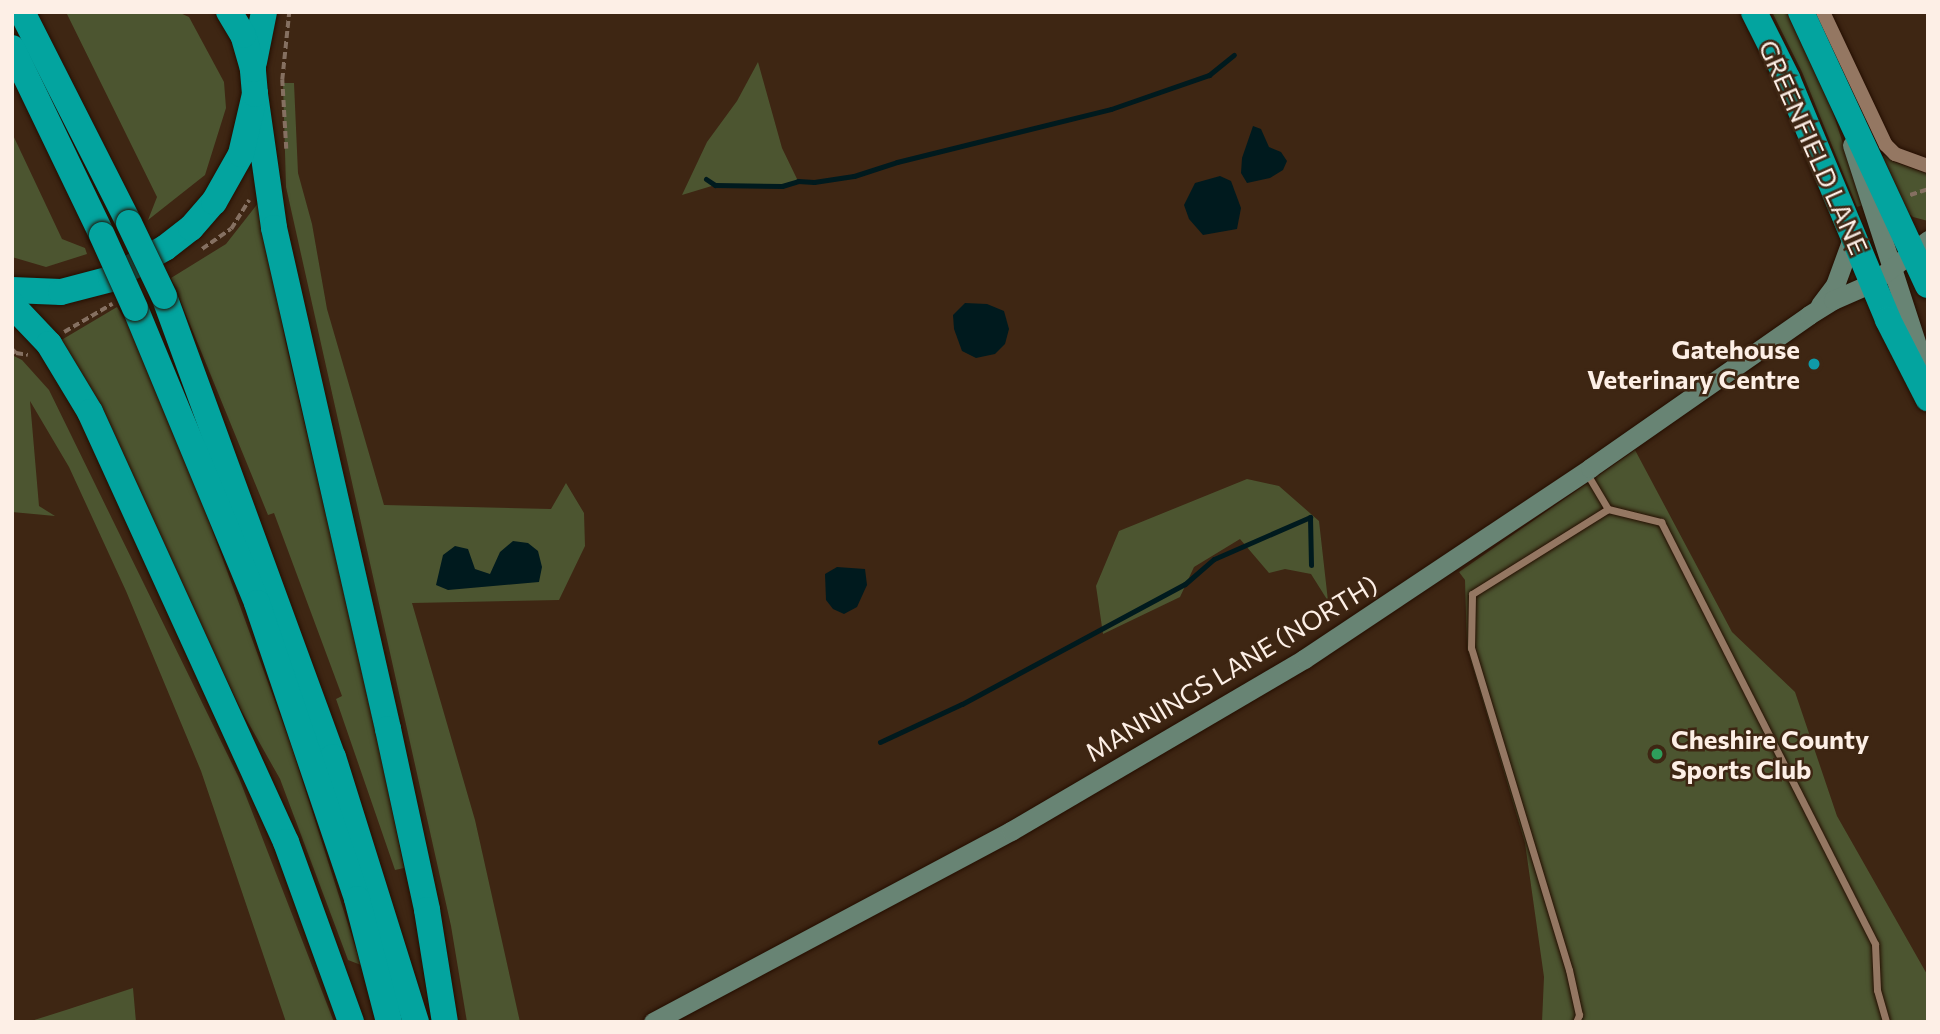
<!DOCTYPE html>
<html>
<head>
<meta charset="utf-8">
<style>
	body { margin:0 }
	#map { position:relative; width:1940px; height:1034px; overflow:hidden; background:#3e2613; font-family:Commissioner,sans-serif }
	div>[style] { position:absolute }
	.green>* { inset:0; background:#4c5530 }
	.water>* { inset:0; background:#001a1e }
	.stream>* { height:5px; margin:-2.5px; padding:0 2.5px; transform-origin:2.5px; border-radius:2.5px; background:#001a1e }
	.path>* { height:3.5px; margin-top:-1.75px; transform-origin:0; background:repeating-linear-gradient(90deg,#857061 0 7px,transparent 0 10.5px) }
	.roads { filter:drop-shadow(0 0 2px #240e00) drop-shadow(0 0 2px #240e00) }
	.lane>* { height:7px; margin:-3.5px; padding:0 3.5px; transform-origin:3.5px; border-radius:3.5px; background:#947762 }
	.street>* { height:14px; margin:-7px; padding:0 7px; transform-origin:7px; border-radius:7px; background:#947762 }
	.secondary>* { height:19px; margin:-9.5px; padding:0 9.5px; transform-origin:9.5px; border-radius:9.5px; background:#688474 }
	.highway>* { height:26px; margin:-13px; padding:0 13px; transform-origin:13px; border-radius:13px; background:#03a49f }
	.bridges { filter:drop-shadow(0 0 2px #240e00) drop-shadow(0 0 2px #240e00) }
	.highway-bridge>* { height:26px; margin:-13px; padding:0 13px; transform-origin:13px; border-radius:13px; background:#03a49f }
	.dots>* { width:19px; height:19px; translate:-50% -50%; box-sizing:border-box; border:4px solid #3e2613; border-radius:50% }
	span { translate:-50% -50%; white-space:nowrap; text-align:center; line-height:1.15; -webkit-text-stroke:5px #3e2613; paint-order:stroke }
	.street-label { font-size:26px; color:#fdefe6 }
	.poi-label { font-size:26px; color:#fdefe6; font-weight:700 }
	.right { translate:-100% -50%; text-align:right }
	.left { translate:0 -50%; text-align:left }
	.frame { position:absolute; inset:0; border:14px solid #fdefe6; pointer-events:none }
</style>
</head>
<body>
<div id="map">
	<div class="green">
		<div style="clip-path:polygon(66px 12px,178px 12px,189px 17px,224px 82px,226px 108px,205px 175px,148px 220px,157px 197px)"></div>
		<div style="clip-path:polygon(1772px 12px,1793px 12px,1833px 113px,1863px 205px,1857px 207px,1802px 72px)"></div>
		<div style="clip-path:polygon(758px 62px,782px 148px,798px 181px,782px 186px,715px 185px,682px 195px,707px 142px,737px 101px)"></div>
		<div style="clip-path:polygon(283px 83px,294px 83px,298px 173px,312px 224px,327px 309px,384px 505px,551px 509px,566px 483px,584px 513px,585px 546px,559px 600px,412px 603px,475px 820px,520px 1022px,467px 1022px,451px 926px,286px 187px)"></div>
		<div style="clip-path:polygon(12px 133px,62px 239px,85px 248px,87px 254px,46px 267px,12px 257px)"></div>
		<div style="clip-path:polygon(1885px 155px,1892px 161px,1928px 174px,1928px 221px,1913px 217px,1907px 212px,1880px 157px)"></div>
		<div style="clip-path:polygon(259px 202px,286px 344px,372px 712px,404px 868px,395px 870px,336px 699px,342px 696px,274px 513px,268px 515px,171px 278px,226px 244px)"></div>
		<div style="clip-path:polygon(117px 307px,137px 338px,175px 429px,291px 745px,361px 965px,348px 960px,280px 779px,241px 710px,154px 526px,58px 342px)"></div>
		<div style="clip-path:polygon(12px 355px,22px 360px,49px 390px,239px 778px,334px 1022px,286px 1022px,201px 771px,126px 591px,69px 467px,30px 401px,39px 506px,55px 516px,12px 512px)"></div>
		<div style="clip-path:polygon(1635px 450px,1732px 632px,1795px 692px,1837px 816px,1928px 976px,1928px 1022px,1542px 1022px,1544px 977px,1525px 843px,1467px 648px,1465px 580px,1459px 572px)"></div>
		<div style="clip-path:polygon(1247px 479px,1279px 486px,1319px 521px,1328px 601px,1311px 574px,1285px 569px,1269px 573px,1240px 539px,1194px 567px,1180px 597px,1103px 634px,1096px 586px,1119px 531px)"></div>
		<div style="clip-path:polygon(133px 988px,136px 1022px,28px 1022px,66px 1010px)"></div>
	</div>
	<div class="water">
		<div style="clip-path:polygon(1253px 126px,1261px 129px,1269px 147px,1281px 152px,1287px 161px,1283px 170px,1270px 178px,1247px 183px,1241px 173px,1242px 158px)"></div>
		<div style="clip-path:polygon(1220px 176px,1231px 181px,1241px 208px,1237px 229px,1203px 235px,1189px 219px,1184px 205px,1195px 183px)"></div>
		<div style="clip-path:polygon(965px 303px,987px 304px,1004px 311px,1009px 329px,1005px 344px,995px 354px,976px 358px,962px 351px,954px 329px,953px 315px)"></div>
		<div style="clip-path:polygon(513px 541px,528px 543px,538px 551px,542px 567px,539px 582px,448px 590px,436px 585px,443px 555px,455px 546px,468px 549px,475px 569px,490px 574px,500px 552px)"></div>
		<div style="clip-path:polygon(837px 567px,865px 569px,867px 585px,857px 607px,844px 614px,833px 609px,826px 600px,825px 574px)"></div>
	</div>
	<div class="stream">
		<div style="left:706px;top:179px;width:11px;rotate:34deg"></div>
		<div style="left:715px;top:185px;width:67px;rotate:0.9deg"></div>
		<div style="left:782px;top:186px;width:17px;rotate:-17deg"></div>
		<div style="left:798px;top:181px;width:16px;rotate:4deg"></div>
		<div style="left:814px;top:182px;width:40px;rotate:-8.5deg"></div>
		<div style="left:854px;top:176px;width:45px;rotate:-18deg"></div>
		<div style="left:897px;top:162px;width:220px;rotate:-13.9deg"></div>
		<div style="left:1111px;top:109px;width:104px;rotate:-19.1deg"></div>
		<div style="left:1209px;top:75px;width:32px;rotate:-39deg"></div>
		<div style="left:880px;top:742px;width:90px;rotate:-24.9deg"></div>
		<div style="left:962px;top:704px;width:253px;rotate:-28.3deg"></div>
		<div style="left:1185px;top:584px;width:38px;rotate:-41deg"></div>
		<div style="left:1214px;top:559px;width:105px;rotate:-23.6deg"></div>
		<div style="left:1310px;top:517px;width:48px;rotate:88.8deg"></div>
	</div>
	<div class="path">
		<div style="left:286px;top:149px;width:69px;rotate:-93.3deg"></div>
		<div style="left:282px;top:80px;width:68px;rotate:-84.1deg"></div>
		<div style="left:1910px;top:195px;width:19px;rotate:-18deg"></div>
		<div style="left:202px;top:249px;width:35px;rotate:-35deg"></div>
		<div style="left:231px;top:229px;width:34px;rotate:-58deg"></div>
		<div style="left:64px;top:332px;width:56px;rotate:-30.3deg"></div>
		<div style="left:12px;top:349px;width:6px;rotate:45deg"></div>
		<div style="left:16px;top:353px;width:12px;rotate:9deg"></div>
	</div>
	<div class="roads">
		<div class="lane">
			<div style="left:1586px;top:472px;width:43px;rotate:59.3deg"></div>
			<div style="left:1576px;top:1022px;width:8px;rotate:-67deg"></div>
			<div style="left:1579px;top:1015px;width:46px;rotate:-102.5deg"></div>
			<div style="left:1569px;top:970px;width:337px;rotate:-106.9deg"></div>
			<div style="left:1471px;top:648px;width:54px;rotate:-88.9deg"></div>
			<div style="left:1472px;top:594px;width:160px;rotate:-32deg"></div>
			<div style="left:1608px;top:509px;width:55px;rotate:13.8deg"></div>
			<div style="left:1661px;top:522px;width:473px;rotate:63.1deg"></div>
			<div style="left:1875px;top:944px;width:46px;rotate:87.5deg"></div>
			<div style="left:1877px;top:990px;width:33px;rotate:74deg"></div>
		</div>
		<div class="street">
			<div style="left:1823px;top:12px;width:147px;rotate:64.7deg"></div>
			<div style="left:1886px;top:145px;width:13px;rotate:45deg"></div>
			<div style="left:1895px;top:154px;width:35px;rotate:20deg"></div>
		</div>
		<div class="secondary">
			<div style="left:1852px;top:145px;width:243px;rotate:72deg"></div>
			<div style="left:1820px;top:305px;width:25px;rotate:-53deg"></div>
			<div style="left:1835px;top:285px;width:55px;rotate:-69.9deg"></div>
			<div style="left:653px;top:1022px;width:406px;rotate:-28.1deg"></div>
			<div style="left:1011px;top:831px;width:340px;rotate:-30.4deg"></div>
			<div style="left:1304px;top:659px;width:344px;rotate:-33.7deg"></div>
			<div style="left:1590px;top:468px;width:267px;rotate:-34.9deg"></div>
			<div style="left:1809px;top:315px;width:28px;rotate:-32deg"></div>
			<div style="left:1833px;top:300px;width:43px;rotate:-23.6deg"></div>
			<div style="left:1872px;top:283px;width:71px;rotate:-37.5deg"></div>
		</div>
		<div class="highway">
			<div style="left:22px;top:12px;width:237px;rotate:63.1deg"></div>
			<div style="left:1754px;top:12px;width:74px;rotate:63.4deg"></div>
			<div style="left:1787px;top:78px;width:262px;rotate:67.3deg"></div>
			<div style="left:1888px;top:320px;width:88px;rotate:62.9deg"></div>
			<div style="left:1801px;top:12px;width:301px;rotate:65.1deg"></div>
			<div style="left:12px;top:48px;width:208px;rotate:64.3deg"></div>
			<div style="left:254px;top:62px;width:51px;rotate:-78.7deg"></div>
			<div style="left:255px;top:94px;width:135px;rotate:81.9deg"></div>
			<div style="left:274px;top:228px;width:514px;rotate:77.18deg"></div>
			<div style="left:388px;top:729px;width:185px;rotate:77.8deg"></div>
			<div style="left:427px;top:910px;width:113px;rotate:80.9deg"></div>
			<div style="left:12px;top:290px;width:49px;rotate:2.3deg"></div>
			<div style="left:61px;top:292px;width:52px;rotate:-14.6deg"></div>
			<div style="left:111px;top:279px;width:62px;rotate:-29.9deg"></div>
			<div style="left:165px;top:248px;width:33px;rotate:-38deg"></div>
			<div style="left:191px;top:228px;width:35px;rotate:-49deg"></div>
			<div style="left:214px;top:202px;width:55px;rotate:-60.6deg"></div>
			<div style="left:241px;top:154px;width:62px;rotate:-76.9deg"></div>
			<div style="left:255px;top:94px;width:25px;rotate:-95deg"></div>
			<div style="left:253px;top:69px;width:35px;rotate:-106deg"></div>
			<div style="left:243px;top:35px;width:27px;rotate:-121deg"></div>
			<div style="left:164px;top:296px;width:491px;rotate:69.9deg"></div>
			<div style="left:333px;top:757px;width:278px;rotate:72.6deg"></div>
			<div style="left:12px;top:305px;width:54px;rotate:46.5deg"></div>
			<div style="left:49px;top:344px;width:79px;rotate:58.9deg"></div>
			<div style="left:90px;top:412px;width:473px;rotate:65.5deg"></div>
			<div style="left:286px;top:842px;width:191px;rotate:70.1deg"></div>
			<div style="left:135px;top:308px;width:319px;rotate:67.5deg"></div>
			<div style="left:257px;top:603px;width:312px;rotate:71.3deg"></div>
			<div style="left:357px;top:899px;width:127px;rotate:75.4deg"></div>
		</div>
	</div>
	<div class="bridges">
		<div class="highway-bridge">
			<div style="left:129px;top:223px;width:81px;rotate:64.4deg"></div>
			<div style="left:102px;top:235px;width:80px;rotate:65.7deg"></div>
		</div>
	</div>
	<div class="dots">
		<div style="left:1814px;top:364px;background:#0f9aa8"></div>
		<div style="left:1657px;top:754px;background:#2e9e5b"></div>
	</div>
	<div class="street-label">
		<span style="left:1814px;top:147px;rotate:66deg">GREENFIELD LANE</span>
		<span style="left:1231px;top:668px;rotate:-31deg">MANNINGS LANE (NORTH)</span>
	</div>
	<div class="poi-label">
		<span class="right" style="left:1800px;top:364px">Gatehouse<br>Veterinary Centre</span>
		<span class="left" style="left:1671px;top:754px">Cheshire County<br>Sports Club</span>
	</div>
	<div class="frame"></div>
</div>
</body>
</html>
